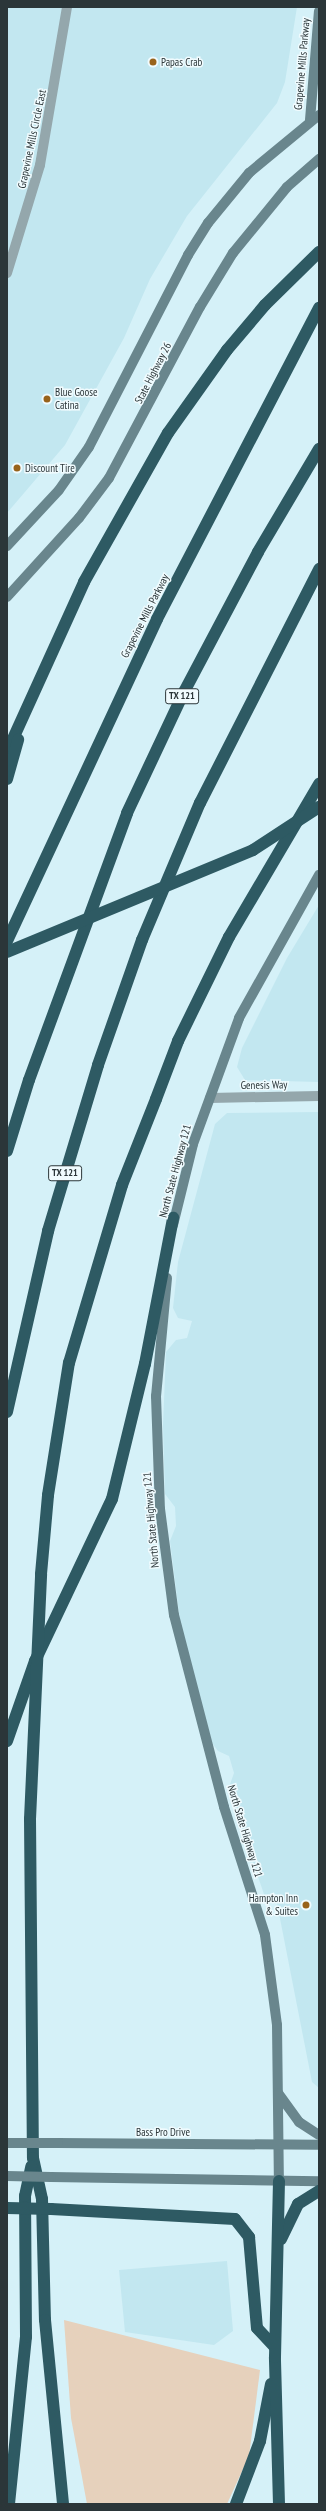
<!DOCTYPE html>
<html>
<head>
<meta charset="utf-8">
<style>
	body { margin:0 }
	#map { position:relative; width:326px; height:2511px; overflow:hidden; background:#d5f1f8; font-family:"PT Sans Narrow",sans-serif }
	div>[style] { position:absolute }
	.built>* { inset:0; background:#c2e7f0 }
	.green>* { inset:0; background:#e6d1bc }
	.minor>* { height:10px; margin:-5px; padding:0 5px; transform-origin:5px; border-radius:5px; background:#94a7ac }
	.tertiary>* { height:10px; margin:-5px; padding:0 5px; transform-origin:5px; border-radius:5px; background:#94a7ac }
	.secondary>* { height:10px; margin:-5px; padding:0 5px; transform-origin:5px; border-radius:5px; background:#69868d }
	.motorway>* { height:12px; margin:-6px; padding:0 6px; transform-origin:6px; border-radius:6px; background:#2e5a63 }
	.secondary-bridge>* { height:10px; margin:-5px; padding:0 5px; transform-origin:5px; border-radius:5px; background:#69868d }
	.motorway-bridge>* { height:12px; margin:-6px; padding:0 6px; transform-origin:6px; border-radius:6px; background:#2e5a63 }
	.dots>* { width:11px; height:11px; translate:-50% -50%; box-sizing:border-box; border:2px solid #f0fbfe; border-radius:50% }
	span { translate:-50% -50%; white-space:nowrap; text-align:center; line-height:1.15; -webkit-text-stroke:3px #f0fbfe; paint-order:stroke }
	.shield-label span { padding:1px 3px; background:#f0fbfe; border:1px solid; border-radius:3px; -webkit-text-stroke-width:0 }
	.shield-label { font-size:10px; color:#2b3639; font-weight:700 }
	.poi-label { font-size:11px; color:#2b3639 }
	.left { translate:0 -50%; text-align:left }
	.right { translate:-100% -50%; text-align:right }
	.street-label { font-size:11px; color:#2b3639 }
	.frame { position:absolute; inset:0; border:8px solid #2b3639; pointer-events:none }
</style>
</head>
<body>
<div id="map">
	<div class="built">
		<div style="clip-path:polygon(7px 7px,297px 7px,285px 82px,277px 103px,187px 216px,150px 279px,124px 338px,65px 445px,7px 513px)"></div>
		<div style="clip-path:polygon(319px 905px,319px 1082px,245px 1080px,237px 1067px,242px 1048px,287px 958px)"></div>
		<div style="clip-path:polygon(319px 1112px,319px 2088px,312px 2082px,275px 1893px,265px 1897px,228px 1790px,234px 1773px,229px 1756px,218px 1751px,212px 1743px,180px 1621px,170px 1541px,176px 1526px,175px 1507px,165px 1494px,163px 1425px,166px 1352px,176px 1340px,187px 1338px,192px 1321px,178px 1318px,173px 1308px,178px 1262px,215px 1124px,227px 1113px)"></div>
		<div style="clip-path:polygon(227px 2261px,233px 2331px,214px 2345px,125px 2332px,119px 2270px)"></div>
	</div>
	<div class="green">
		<div style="clip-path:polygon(64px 2320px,260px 2370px,249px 2456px,227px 2504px,87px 2504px,71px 2418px)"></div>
	</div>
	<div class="minor">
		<div style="left:210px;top:1098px;width:109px;rotate:-1.1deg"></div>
	</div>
	<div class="tertiary">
		<div style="left:7px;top:273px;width:113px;rotate:-73deg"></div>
		<div style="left:40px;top:165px;width:160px;rotate:-80.3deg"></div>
	</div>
	<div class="secondary">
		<div style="left:310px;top:120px;width:109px;rotate:-85.3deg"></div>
		<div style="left:7px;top:546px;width:76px;rotate:-47.1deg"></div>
		<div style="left:59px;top:490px;width:52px;rotate:-55.1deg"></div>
		<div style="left:89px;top:447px;width:216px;rotate:-62.7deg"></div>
		<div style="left:188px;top:255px;width:38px;rotate:-58deg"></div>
		<div style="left:208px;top:223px;width:65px;rotate:-50.6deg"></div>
		<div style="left:249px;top:173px;width:91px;rotate:-39.6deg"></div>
		<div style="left:7px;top:597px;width:107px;rotate:-47.7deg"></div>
		<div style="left:79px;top:518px;width:50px;rotate:-53.1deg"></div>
		<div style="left:109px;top:478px;width:194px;rotate:-62deg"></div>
		<div style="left:200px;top:307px;width:63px;rotate:-58.6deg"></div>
		<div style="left:233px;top:253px;width:85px;rotate:-50.7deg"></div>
		<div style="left:287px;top:187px;width:43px;rotate:-41.2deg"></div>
		<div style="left:173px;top:1225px;width:83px;rotate:-76.1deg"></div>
		<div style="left:193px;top:1144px;width:134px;rotate:-69.9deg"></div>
		<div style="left:239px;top:1018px;width:164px;rotate:-60.8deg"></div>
		<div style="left:167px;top:1278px;width:119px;rotate:95.3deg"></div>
		<div style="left:156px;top:1396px;width:113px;rotate:88deg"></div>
		<div style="left:160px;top:1509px;width:107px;rotate:82.5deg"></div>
		<div style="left:174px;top:1615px;width:198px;rotate:75.4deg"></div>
		<div style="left:224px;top:1807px;width:134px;rotate:72.2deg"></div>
		<div style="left:265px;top:1935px;width:91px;rotate:82.4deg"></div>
		<div style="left:277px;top:2025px;width:156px;rotate:89.3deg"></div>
		<div style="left:278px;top:2093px;width:36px;rotate:54deg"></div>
		<div style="left:299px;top:2122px;width:24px;rotate:33deg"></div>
		<div style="left:58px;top:2143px;width:261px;rotate:0.4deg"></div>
		<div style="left:51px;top:2177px;width:268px;rotate:0.9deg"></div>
	</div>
	<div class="motorway">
		<div style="left:7px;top:752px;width:187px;rotate:-65.6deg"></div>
		<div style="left:84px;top:582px;width:171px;rotate:-60.6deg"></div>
		<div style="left:168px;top:433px;width:102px;rotate:-54.6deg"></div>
		<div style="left:227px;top:350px;width:59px;rotate:-49.8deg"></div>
		<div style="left:265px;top:305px;width:76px;rotate:-44.5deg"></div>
		<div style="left:7px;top:779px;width:41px;rotate:-74.2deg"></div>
		<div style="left:7px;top:941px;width:355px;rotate:-65deg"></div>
		<div style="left:157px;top:619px;width:351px;rotate:-62.5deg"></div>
		<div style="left:156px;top:1099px;width:62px;rotate:-69.2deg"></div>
		<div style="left:178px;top:1041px;width:116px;rotate:-63.9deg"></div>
		<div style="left:229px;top:937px;width:178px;rotate:-59.5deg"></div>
		<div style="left:7px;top:1151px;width:74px;rotate:-72.8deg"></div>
		<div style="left:29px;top:1080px;width:284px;rotate:-69.8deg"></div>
		<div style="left:127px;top:813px;width:134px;rotate:-64.8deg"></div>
		<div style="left:184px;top:692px;width:158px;rotate:-62.1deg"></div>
		<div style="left:258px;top:552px;width:120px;rotate:-59.4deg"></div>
		<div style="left:7px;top:1412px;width:186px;rotate:-77.2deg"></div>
		<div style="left:48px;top:1231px;width:173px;rotate:-73.2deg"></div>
		<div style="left:98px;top:1065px;width:133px;rotate:-70.6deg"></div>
		<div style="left:142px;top:940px;width:149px;rotate:-67.1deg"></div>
		<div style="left:200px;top:803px;width:263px;rotate:-63deg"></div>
		<div style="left:7px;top:1741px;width:85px;rotate:-70.7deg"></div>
		<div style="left:35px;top:1661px;width:179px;rotate:-64.6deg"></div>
		<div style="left:112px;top:1499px;width:139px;rotate:-76.3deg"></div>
		<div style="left:145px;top:1364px;width:149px;rotate:-79.1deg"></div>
		<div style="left:30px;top:1819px;width:339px;rotate:89.5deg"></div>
		<div style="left:33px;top:2158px;width:42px;rotate:77.6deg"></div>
		<div style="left:42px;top:2199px;width:121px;rotate:88.6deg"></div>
		<div style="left:45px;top:2320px;width:185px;rotate:84.4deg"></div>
		<div style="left:51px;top:2209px;width:184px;rotate:3.1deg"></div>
		<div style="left:235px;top:2219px;width:23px;rotate:52deg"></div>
		<div style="left:249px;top:2237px;width:91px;rotate:85deg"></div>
		<div style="left:257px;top:2328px;width:26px;rotate:47deg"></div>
		<div style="left:281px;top:2239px;width:39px;rotate:-64deg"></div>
		<div style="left:298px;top:2204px;width:25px;rotate:-32deg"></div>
		<div style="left:9px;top:2504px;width:168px;rotate:-84.2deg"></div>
		<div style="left:26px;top:2337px;width:141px;rotate:-90.4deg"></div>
		<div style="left:25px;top:2196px;width:30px;rotate:-78deg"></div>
		<div style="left:236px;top:2504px;width:67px;rotate:-69.1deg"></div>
		<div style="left:260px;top:2441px;width:58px;rotate:-79.1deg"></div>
		<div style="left:279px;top:2504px;width:147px;rotate:-91.6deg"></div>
		<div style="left:275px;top:2357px;width:176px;rotate:-88.7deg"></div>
	</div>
	<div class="secondary-bridge">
		<div style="left:7px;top:2143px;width:51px"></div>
		<div style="left:7px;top:2176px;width:44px;rotate:1.3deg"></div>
	</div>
	<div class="motorway-bridge">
		<div style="left:7px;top:952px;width:266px;rotate:-22.5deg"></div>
		<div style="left:253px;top:850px;width:79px;rotate:-33.1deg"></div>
		<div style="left:30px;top:1819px;width:245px;rotate:-87.4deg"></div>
		<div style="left:41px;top:1574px;width:79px;rotate:-84.9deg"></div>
		<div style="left:48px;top:1495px;width:134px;rotate:-81deg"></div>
		<div style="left:69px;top:1363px;width:186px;rotate:-73.4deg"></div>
		<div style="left:122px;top:1185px;width:92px;rotate:-68.4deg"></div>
		<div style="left:7px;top:2208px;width:44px;rotate:1.3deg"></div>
	</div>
	<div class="dots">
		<div style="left:153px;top:62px;background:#98631b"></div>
		<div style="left:47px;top:399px;background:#98631b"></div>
		<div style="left:17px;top:468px;background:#98631b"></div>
		<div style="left:306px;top:1905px;background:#98631b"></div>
	</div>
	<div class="shield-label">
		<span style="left:182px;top:696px">TX 121</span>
		<span style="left:65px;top:1173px">TX 121</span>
	</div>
	<div class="poi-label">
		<span class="left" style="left:161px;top:62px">Papas Crab</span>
		<span class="left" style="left:55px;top:399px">Blue Goose<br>Catina</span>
		<span class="left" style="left:25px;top:468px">Discount Tire</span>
		<span class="right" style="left:298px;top:1905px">Hampton Inn<br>&amp; Suites</span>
	</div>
	<div class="street-label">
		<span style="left:302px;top:64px;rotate:-85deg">Grapevine Mills Parkway</span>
		<span style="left:32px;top:139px;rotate:-78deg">Grapevine Mills Circle East</span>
		<span style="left:153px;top:373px;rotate:-63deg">State Highway 26</span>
		<span style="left:145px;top:616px;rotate:-63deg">Grapevine Mills Parkway</span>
		<span style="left:264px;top:1085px;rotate:-1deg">Genesis Way</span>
		<span style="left:175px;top:1171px;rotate:-75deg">North State Highway 121</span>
		<span style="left:151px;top:1520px;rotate:-95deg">North State Highway 121</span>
		<span style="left:245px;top:1831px;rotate:73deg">North State Highway 121</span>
		<span style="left:163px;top:2132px">Bass Pro Drive</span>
	</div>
	<div class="frame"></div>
</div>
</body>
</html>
